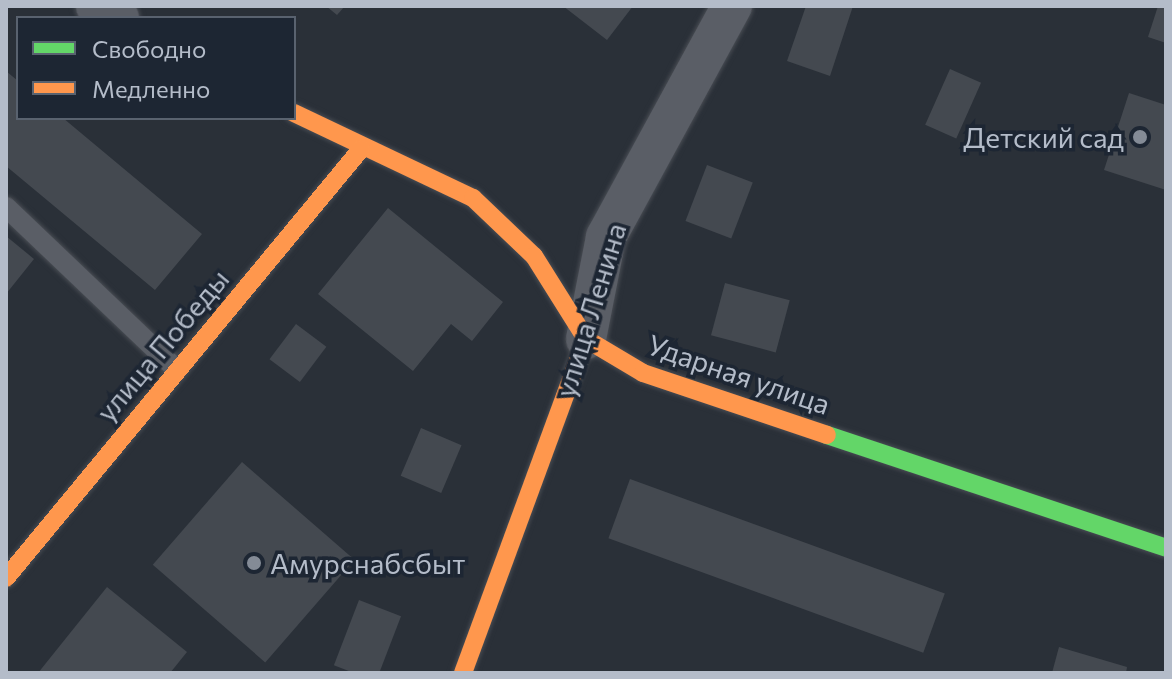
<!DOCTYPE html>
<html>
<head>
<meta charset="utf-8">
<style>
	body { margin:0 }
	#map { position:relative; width:1172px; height:679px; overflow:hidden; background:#2a3038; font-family:Commissioner,sans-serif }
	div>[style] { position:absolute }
	.building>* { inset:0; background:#444950; transform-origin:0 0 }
	.roads { filter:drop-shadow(0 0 2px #484c53) drop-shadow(0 0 2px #484c53) }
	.lane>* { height:20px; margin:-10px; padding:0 10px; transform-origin:10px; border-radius:10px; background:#5a5e66 }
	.street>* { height:40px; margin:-20px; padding:0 20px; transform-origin:20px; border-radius:20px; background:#5a5e66 }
	.fast>* { height:18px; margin:-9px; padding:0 9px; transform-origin:9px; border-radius:9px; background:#63d668 }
	.slow>* { height:18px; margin:-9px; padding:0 9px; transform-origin:9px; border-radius:9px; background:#ff974d }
	.dots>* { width:22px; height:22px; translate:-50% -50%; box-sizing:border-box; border:4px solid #1d2633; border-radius:50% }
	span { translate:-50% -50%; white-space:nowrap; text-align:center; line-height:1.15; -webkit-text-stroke:7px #1d2633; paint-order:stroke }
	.poi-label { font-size:28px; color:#b4bcc9 }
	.right { translate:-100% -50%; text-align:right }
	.left { translate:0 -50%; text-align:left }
	.street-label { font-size:28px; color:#b4bcc9 }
	.frame { position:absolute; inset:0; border:8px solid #b4bcc9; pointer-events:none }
	.legend { position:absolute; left:16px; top:16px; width:280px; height:104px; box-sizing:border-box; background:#1d2633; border:2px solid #59626f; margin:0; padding:10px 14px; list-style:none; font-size:24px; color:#b4bcc9 }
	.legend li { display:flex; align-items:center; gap:16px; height:40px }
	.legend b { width:40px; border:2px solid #59626f }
</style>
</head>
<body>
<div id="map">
	<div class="building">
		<div style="clip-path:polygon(326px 6px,345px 6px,337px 15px)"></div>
		<div style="clip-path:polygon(563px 6px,633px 6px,607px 40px)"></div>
		<div style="clip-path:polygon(806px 6px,853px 6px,830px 76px,787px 61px)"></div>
		<div style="clip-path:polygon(1158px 6px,1166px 6px,1166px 43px,1148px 37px)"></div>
		<div style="left:950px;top:69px;width:34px;height:61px;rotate:24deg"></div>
		<div style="clip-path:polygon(6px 71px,18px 81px,18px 118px,63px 118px,202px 234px,155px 290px,6px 166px)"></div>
		<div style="clip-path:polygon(1129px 93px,1166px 105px,1166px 190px,1104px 170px)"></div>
		<div style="left:707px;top:165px;width:49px;height:60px;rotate:21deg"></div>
		<div style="clip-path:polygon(388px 208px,503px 302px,472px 341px,451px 324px,413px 371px,318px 294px)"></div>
		<div style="clip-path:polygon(6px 236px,34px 259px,6px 294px)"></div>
		<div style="left:725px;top:283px;width:67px;height:54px;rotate:15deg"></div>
		<div style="left:296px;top:324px;width:38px;height:44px;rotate:37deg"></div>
		<div style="left:421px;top:428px;width:44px;height:52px;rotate:23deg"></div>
		<div style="left:242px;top:462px;width:149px;height:136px;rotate:41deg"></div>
		<div style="left:630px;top:479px;width:335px;height:63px;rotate:20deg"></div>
		<div style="clip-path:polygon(107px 587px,187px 652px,170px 673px,38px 673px)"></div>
		<div style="left:359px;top:600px;width:45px;height:70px;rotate:21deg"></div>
		<div style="clip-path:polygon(1059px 647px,1127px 667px,1126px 673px,1052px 673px)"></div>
	</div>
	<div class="roads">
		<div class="lane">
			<div style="left:6px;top:207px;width:236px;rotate:43.6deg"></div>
		</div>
		<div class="street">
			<div style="left:96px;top:6px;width:26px;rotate:28deg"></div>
			<div style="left:586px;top:339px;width:104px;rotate:-78.9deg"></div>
			<div style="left:606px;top:237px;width:263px;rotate:-61.4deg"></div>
		</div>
		<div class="fast">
			<div style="left:827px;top:435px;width:357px;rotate:18.4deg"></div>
		</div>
		<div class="slow">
			<div style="left:294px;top:113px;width:198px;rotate:25.4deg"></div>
			<div style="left:473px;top:198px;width:84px;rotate:43.6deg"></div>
			<div style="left:534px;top:256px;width:98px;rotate:57.9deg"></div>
			<div style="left:586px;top:339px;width:66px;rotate:30.8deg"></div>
			<div style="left:643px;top:373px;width:194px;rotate:18.6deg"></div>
			<div style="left:6px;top:578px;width:557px;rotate:-50.39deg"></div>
			<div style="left:463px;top:673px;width:356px;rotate:-69.8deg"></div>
		</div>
	</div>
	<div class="dots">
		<div style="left:1140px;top:137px;background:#848b96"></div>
		<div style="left:254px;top:563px;background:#848b96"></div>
	</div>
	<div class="poi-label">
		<span class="right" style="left:1124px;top:137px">Детский сад</span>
		<span class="left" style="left:270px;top:563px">Амурснабсбыт</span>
	</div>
	<div class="street-label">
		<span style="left:590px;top:310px;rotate:-73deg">улица Ленина</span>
		<span style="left:162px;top:345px;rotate:-50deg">улица Победы</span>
		<span style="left:739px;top:374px;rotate:19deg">Ударная улица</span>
	</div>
	<div class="frame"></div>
	<ul class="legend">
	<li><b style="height:10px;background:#63d668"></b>Свободно</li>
	<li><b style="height:10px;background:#ff974d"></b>Медленно</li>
	</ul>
</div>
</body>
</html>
